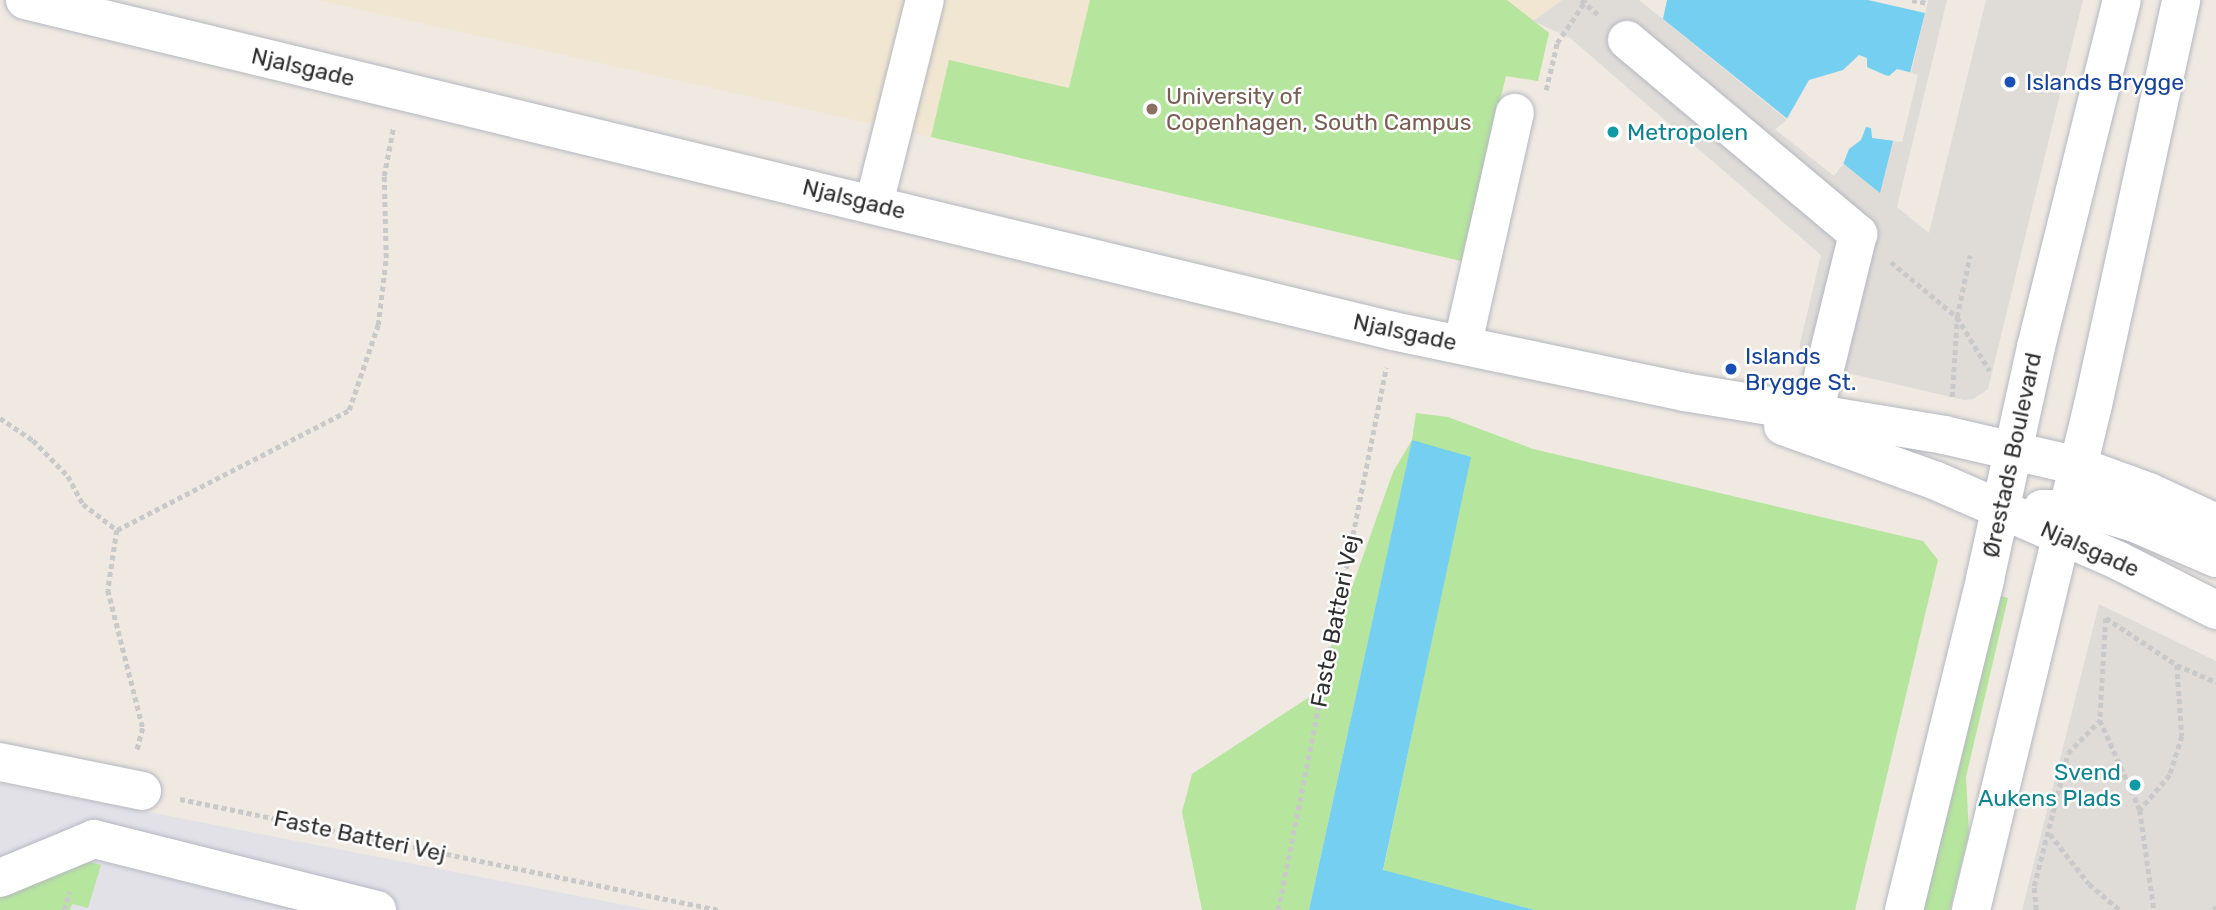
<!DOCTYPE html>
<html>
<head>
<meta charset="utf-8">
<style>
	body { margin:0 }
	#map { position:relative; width:2216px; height:910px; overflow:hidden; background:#efe9e1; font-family:Rubik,sans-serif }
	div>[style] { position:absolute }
	.industrial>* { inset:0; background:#e3e1e8 }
	.education>* { inset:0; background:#f0e6d1 }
	.green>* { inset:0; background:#b6e59e }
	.plaza>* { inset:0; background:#dfdcd8 }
	.water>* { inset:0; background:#75cff0 }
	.pier>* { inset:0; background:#efe9e1 }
	.path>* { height:4.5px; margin-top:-2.25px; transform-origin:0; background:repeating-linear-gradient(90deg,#c9c9c9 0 5px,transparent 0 8.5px) }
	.roads { filter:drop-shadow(0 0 2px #b4b7c1) drop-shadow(0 0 2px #b4b7c1) }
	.minor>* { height:38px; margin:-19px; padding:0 19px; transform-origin:19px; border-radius:19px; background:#fff }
	.dots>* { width:19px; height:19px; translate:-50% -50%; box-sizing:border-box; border:4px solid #fff; border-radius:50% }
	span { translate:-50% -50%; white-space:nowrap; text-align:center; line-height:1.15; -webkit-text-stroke:5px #fff; paint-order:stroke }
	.street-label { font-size:23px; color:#2e2e2e }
	.transit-label { font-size:23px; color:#164399 }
	.left { translate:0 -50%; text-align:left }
	.education-label { font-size:23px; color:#785e54 }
	.culture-label { font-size:23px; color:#0d838f }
	.right { translate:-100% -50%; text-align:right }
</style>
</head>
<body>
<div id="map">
	<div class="industrial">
		<div style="clip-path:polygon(0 784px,138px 810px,650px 910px,0 910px)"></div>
	</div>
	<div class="education">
		<div style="clip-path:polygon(317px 0,1562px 0,1533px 21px,1549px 33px,1538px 81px,1506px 76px,1461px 261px,931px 137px)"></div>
	</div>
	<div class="green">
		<div style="clip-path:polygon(1090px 0,1507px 0,1549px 33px,1538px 81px,1506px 76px,1461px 261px,931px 137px,949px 60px,1069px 88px)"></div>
		<div style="clip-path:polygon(1416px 413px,1448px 417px,1533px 449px,1923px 541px,1938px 560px,1855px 910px,1535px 910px,1383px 871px,1470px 458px,1412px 441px,1309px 910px,1202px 910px,1182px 812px,1192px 774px,1314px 694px,1393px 472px,1412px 440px)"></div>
		<div style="clip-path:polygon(1997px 595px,2008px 598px,1966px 777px,1969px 833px,1950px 910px,1922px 910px)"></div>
		<div style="clip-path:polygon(90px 862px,101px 865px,88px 908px,72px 904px,70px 910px,0 910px,0 895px)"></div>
	</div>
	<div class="plaza">
		<div style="clip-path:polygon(1562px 0,1639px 0,1787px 120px,1775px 129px,1834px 176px,1843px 164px,1880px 192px,1892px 141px,1902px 142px,1918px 75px,1911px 73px,1928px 0,1947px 0,1897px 207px,1929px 233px,1986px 0,2083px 0,1988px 389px,1973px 399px,1964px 400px,1800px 362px,1800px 343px,1821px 255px,1570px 38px,1533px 21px)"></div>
		<div style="clip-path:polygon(2099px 604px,2216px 661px,2216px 910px,2022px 910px)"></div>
	</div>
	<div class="water">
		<div style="clip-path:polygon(1667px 0,1868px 0,1925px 13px,1880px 193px,1663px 19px)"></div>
		<div style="clip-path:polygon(1412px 440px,1471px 457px,1383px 870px,1535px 910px,1309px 910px)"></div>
	</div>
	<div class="pier">
		<div style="clip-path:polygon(1859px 55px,1867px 58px,1867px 67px,1885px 75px,1889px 76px,1897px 69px,1913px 73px,1895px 141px,1872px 138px,1871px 128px,1866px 127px,1861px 140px,1849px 149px,1842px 167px,1785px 122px,1809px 80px,1843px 70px)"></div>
	</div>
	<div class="path">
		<div style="left:1581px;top:0;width:23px;rotate:40deg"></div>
		<div style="left:1912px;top:0;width:15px;rotate:11deg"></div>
		<div style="left:1546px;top:90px;width:48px;rotate:-76.8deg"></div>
		<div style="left:1557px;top:43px;width:52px;rotate:-56deg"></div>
		<div style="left:1891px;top:262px;width:86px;rotate:39.8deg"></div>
		<div style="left:1957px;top:317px;width:63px;rotate:58.6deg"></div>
		<div style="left:1952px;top:397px;width:80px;rotate:-86.4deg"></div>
		<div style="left:1957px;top:317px;width:63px;rotate:-78.2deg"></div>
		<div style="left:0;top:418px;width:40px;rotate:34deg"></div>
		<div style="left:33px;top:440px;width:50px;rotate:45.8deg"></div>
		<div style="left:68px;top:476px;width:32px;rotate:62deg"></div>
		<div style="left:83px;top:504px;width:43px;rotate:37.4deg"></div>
		<div style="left:117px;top:530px;width:261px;rotate:-27.3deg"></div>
		<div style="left:349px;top:410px;width:90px;rotate:-71.2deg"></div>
		<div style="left:378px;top:325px;width:67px;rotate:-83.2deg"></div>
		<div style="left:386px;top:258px;width:82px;rotate:-91.4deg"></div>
		<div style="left:384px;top:176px;width:48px;rotate:-79.2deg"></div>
		<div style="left:117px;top:530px;width:61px;rotate:98.5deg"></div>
		<div style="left:108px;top:590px;width:142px;rotate:75.8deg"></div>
		<div style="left:143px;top:728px;width:24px;rotate:105deg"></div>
		<div style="left:2106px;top:618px;width:102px;rotate:93.4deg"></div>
		<div style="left:2100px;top:720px;width:98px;rotate:66deg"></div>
		<div style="left:2140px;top:810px;width:101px;rotate:82deg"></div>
		<div style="left:2106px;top:618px;width:85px;rotate:33.5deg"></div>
		<div style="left:2177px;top:665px;width:71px;rotate:86deg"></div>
		<div style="left:2182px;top:736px;width:41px;rotate:107.1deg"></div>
		<div style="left:2170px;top:775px;width:46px;rotate:130.6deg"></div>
		<div style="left:2177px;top:665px;width:43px;rotate:23.6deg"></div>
		<div style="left:180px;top:799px;width:550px;rotate:11.64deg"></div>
		<div style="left:2050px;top:834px;width:63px;rotate:52deg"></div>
		<div style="left:2089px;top:884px;width:40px;rotate:40deg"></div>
		<div style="left:64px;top:910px;width:19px;rotate:-74deg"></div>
		<div style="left:1278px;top:910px;width:553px;rotate:-78.73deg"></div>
		<div style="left:2036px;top:910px;width:24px;rotate:-95deg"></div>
		<div style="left:2034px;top:886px;width:137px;rotate:-75.7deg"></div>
		<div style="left:2068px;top:753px;width:46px;rotate:-45.9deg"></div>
		<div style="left:2214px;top:910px;width:4px;rotate:-63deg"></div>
	</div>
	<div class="roads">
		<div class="minor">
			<div style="left:25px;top:0;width:1407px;rotate:13.6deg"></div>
			<div style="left:1393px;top:331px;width:298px;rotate:11.8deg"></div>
			<div style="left:1685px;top:392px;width:263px;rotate:9.4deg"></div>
			<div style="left:1944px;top:435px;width:138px;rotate:13deg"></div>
			<div style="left:2078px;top:466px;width:76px;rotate:20.1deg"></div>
			<div style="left:2149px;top:492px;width:74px;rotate:24.8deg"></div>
			<div style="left:1627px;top:40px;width:302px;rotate:40deg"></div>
			<div style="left:1858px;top:234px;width:184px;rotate:103.8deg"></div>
			<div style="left:874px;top:204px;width:210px;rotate:-76deg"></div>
			<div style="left:1463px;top:343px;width:236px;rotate:-77.3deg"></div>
			<div style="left:1783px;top:426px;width:160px;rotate:19.7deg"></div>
			<div style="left:1934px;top:480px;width:202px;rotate:23.6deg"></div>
			<div style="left:2119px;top:561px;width:109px;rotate:26.8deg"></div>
			<div style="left:2042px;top:509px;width:46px"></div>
			<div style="left:2088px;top:509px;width:49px;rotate:16.6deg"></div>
			<div style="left:2135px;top:523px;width:88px;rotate:23.4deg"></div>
			<div style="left:0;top:762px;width:145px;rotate:11.5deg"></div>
			<div style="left:0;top:878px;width:102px;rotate:-22.5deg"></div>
			<div style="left:94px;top:839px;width:292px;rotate:14.1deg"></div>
			<div style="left:1904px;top:910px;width:341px;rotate:-76.2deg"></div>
			<div style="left:1985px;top:579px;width:238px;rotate:-77.6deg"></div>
			<div style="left:2036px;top:347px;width:357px;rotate:-76.1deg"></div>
			<div style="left:1971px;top:910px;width:520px;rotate:-76.42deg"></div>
			<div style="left:2093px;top:405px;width:414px;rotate:-77.7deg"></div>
		</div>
	</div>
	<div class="dots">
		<div style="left:2010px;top:82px;background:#1a4fb4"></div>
		<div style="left:1152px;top:109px;background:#8d6e63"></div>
		<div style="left:1613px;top:132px;background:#0f9aa8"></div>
		<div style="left:1731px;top:369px;background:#1a4fb4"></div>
		<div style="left:2135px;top:785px;background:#0f9aa8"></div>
	</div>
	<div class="street-label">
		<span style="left:303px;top:67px;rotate:13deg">Njalsgade</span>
		<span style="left:854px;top:199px;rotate:14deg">Njalsgade</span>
		<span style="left:1405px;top:332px;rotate:12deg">Njalsgade</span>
		<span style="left:2012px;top:455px;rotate:-78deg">Ørestads Boulevard</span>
		<span style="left:2090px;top:549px;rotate:24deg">Njalsgade</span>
		<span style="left:1335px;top:621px;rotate:-79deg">Faste Batteri Vej</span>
		<span style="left:360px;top:836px;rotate:12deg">Faste Batteri Vej</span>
	</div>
	<div class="transit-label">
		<span class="left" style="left:2026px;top:82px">Islands Brygge</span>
		<span class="left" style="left:1745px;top:369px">Islands<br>Brygge St.</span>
	</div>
	<div class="education-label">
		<span class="left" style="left:1166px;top:109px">University of<br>Copenhagen, South Campus</span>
	</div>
	<div class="culture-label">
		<span class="left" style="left:1627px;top:132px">Metropolen</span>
		<span class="right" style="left:2121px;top:785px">Svend<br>Aukens Plads</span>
	</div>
</div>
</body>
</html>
